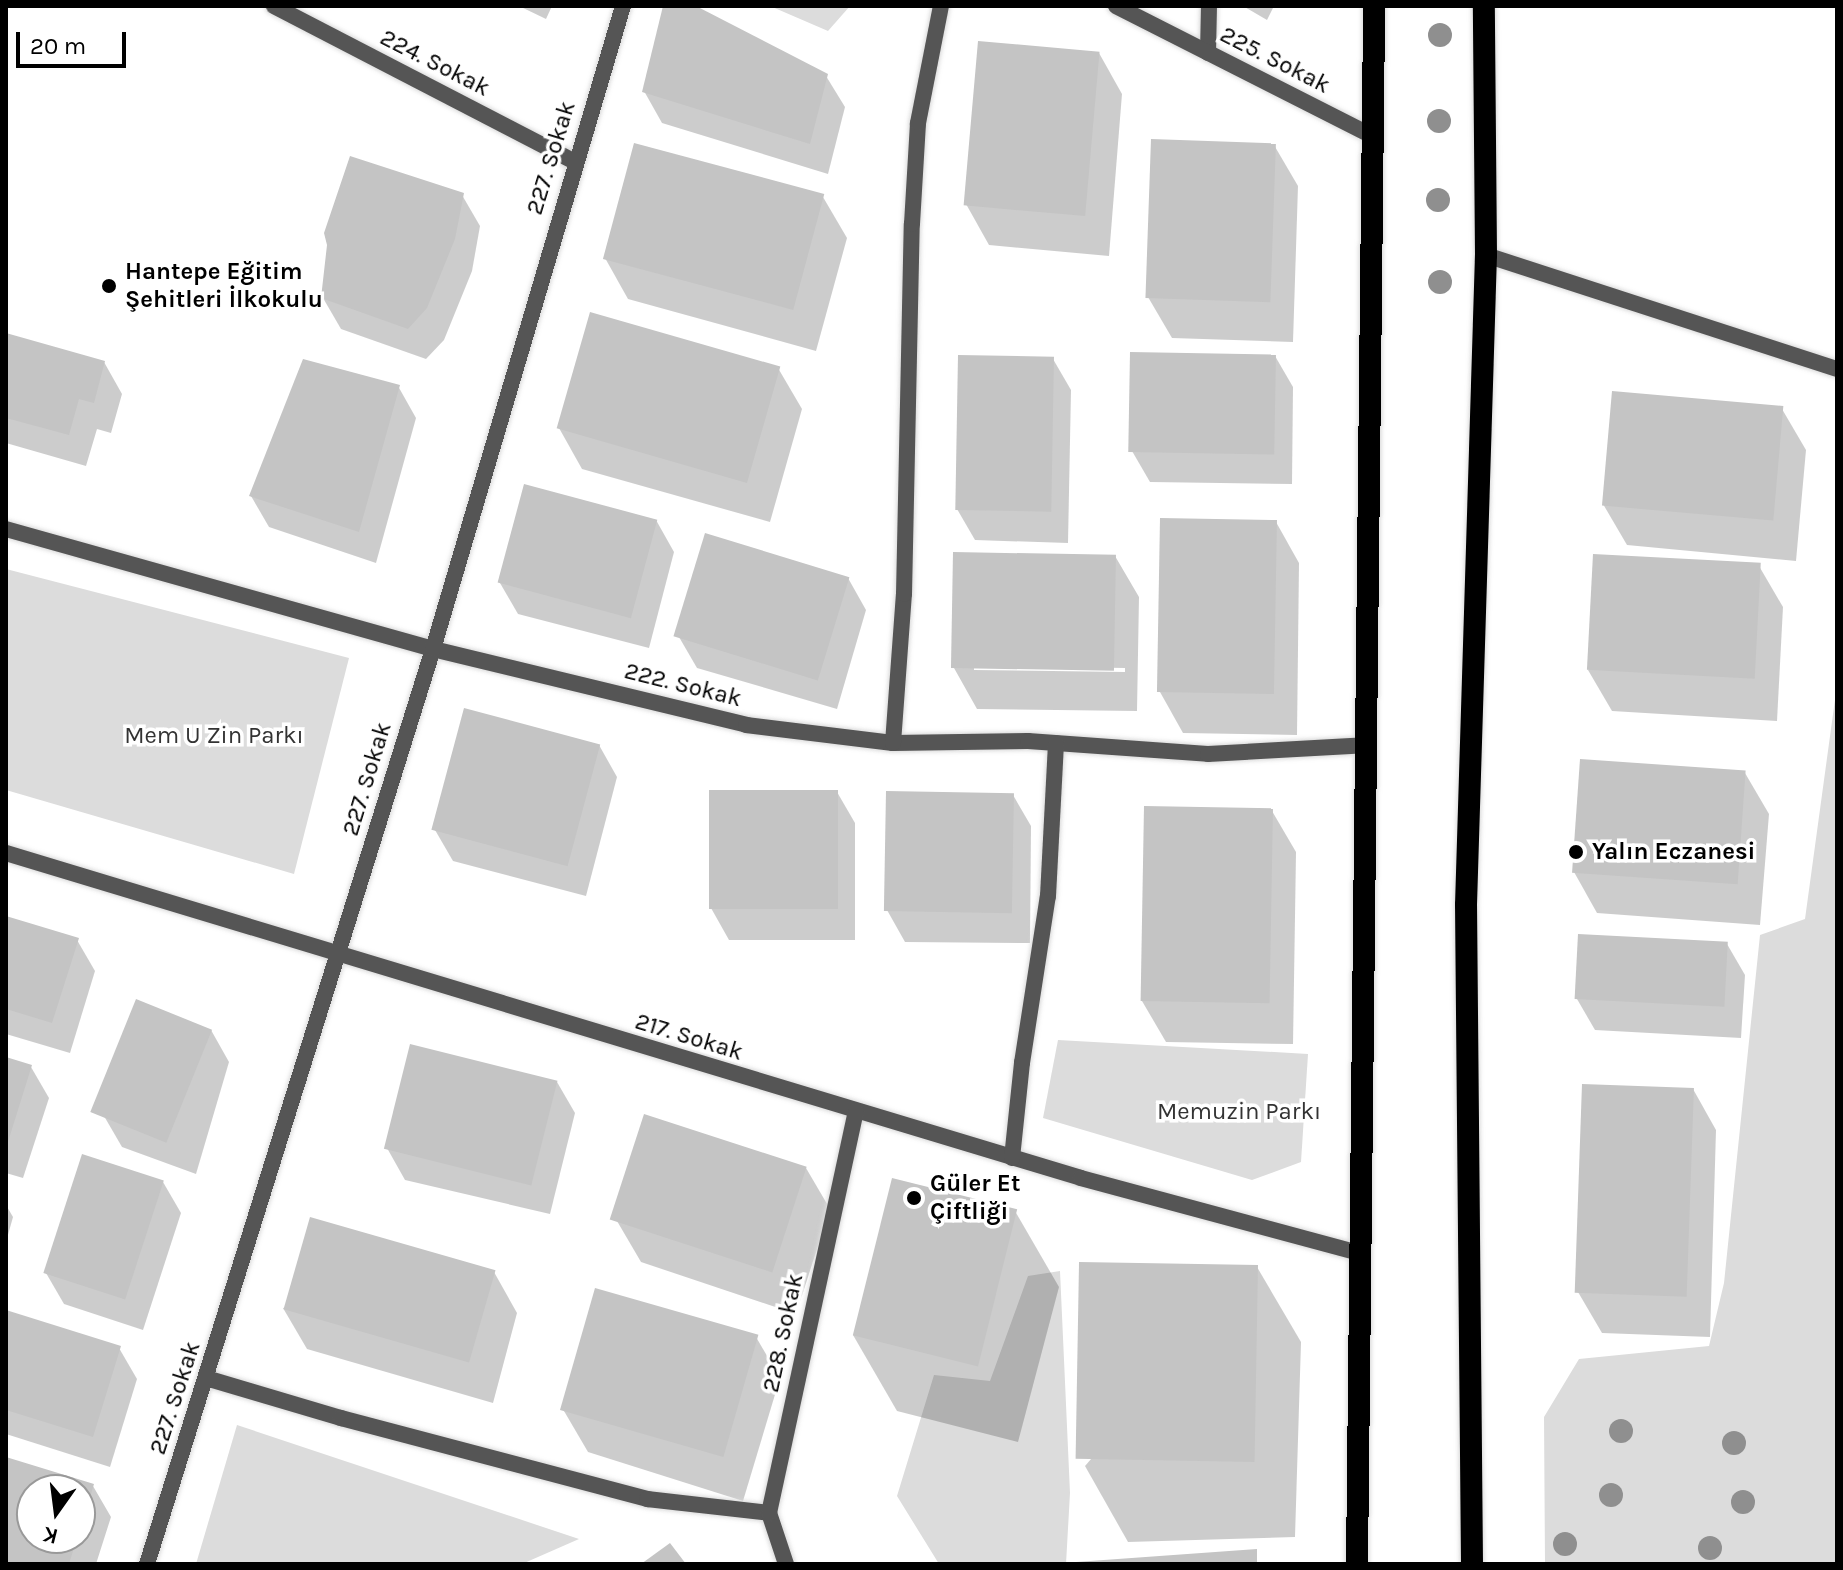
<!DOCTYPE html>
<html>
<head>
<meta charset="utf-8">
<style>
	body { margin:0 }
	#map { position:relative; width:1843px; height:1570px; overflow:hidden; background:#fff; font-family:Karla,sans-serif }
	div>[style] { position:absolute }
	.green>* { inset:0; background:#dcdcdc }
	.shadow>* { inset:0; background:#0003 }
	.building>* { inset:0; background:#c4c4c4; transform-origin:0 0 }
	.roads { filter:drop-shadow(0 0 2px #dbdbdb) drop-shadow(0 0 2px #dbdbdb) }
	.service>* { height:16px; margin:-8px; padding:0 8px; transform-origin:8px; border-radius:8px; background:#555 }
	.minor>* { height:16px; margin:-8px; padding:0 8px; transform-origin:8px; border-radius:8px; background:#555 }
	.trunk>* { height:22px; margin:-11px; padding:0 11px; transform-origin:11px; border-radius:11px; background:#000 }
	.trees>* { width:24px; height:24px; margin:-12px; border-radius:50%; background:#8f8f8f }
	.dots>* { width:22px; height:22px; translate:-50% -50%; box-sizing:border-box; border:4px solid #fff; border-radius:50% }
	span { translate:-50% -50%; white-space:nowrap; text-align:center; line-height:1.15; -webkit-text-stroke:7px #fff; paint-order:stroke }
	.street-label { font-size:24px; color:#000 }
	.poi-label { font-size:24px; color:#000; font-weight:700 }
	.left { translate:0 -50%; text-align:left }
	.park-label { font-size:24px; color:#333 }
	.frame { position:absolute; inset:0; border:8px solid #000; pointer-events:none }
	.north { position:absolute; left:16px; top:1474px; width:80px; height:80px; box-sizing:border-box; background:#fff; border:2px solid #999; border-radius:50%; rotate:194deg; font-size:22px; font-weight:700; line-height:32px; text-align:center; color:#000 }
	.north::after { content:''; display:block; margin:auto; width:28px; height:36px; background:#000; clip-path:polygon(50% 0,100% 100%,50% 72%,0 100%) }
	.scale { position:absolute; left:16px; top:32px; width:110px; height:36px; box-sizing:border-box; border:4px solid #000; border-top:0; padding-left:10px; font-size:24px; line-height:28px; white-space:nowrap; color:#000; -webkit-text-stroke:6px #fff; paint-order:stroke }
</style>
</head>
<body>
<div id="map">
	<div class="green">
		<div style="clip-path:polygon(770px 6px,850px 6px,828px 31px)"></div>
		<div style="clip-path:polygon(6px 569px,349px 658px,294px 874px,6px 790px)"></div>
		<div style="clip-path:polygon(1837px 685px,1837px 1564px,1545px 1564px,1544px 1417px,1579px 1359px,1709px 1346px,1724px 1283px,1760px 935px,1805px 919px)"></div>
		<div style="clip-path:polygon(1058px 1040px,1308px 1054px,1301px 1162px,1252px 1180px,1043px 1118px)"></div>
		<div style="clip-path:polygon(1060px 1271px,1070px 1493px,1066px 1564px,939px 1564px,897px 1496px,934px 1375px,990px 1381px,1028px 1276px)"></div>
		<div style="clip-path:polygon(237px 1425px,579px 1539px,522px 1564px,196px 1564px)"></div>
	</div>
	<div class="shadow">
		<div style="clip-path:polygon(519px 6px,552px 6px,546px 19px)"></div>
		<div style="clip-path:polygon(665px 6px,691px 6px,826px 76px,845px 107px,828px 174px,662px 123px,644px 91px)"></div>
		<div style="clip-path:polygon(1243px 6px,1274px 6px,1267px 20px)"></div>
		<div style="clip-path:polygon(1099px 53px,1122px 94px,1109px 256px,989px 245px,966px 204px)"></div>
		<div style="clip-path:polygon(1274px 145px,1298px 186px,1293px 342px,1172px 338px,1148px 297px)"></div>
		<div style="clip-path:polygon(462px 195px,480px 226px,472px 271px,444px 340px,426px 359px,341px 329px,323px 298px)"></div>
		<div style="clip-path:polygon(823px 197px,847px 238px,816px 351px,628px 299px,605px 258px)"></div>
		<div style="clip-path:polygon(6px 335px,104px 362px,122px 394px,111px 433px,97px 429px,86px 466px,6px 443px)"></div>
		<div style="clip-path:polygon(1275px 356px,1293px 387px,1292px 484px,1150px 482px,1132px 451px)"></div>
		<div style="clip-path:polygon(1053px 359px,1071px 390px,1068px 543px,975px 540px,957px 509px)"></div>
		<div style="clip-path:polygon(778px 368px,802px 409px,770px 522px,582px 469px,559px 428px)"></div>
		<div style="clip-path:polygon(398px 386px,416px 418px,376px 563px,269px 527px,251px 496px)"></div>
		<div style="clip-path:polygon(1782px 409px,1806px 450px,1796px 561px,1627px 545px,1603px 504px)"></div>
		<div style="clip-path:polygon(656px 520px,674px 552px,649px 648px,518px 614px,500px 583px)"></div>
		<div style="clip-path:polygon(1276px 522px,1299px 563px,1297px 735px,1183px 733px,1160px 692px)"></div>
		<div style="clip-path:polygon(evenodd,1115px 556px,1139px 597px,1137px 711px,977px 709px,954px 668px,1115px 556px,974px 666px,1125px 668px,1125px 672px,974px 670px,974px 666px)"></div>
		<div style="clip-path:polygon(1759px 566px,1783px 607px,1777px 721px,1612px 711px,1588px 670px)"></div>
		<div style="clip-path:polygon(848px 578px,866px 610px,837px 709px,697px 668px,679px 637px)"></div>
		<div style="clip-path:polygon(599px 745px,617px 777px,586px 896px,453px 861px,435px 830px)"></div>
		<div style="clip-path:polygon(1745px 773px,1769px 814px,1760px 925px,1597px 913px,1574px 872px)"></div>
		<div style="clip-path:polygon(837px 792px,855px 823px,855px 940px,729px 940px,711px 908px)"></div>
		<div style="clip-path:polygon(1013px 795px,1031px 826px,1030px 943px,905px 942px,887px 910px)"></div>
		<div style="clip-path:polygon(1272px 811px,1296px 852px,1293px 1044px,1166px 1042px,1142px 1001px)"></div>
		<div style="clip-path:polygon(6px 919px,77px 940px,95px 971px,70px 1053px,6px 1034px)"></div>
		<div style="clip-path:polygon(1727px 944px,1745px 975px,1741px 1038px,1595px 1030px,1577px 999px)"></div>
		<div style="clip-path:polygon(211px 1030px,229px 1062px,196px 1174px,122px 1147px,104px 1116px)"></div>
		<div style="clip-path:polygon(6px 1059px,31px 1067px,49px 1098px,23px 1178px,6px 1173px)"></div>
		<div style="clip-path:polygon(557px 1082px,575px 1113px,550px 1214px,405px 1180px,387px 1148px)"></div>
		<div style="clip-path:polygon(1693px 1089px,1716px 1130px,1710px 1337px,1602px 1333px,1578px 1292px)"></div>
		<div style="clip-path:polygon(806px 1168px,830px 1209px,796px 1314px,641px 1262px,617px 1221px)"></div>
		<div style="clip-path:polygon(163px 1182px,181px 1213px,143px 1330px,64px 1304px,46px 1273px)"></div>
		<div style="clip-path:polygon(6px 1205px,13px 1217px,6px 1242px)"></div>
		<div style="clip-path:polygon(1015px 1211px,1059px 1287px,1018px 1442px,897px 1411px,853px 1335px)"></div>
		<div style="clip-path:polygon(1257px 1267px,1301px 1342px,1295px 1537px,1128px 1542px,1085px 1466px)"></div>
		<div style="clip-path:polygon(494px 1272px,517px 1313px,493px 1403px,307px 1349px,283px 1308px)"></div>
		<div style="clip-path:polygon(6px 1317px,119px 1348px,137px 1379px,110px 1467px,6px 1434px)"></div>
		<div style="clip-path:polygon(756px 1337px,780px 1378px,743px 1501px,588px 1452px,564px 1411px)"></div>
		<div style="clip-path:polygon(evenodd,6px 1459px,93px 1486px,111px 1517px,96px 1564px,6px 1564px,6px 1459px,32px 1490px,80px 1490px,80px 1538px,32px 1538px,32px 1490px)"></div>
	</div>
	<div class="building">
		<div style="clip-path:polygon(663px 6px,696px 6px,828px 74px,810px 144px,642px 92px)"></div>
		<div style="left:978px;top:41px;width:122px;height:165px;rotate:5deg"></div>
		<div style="left:1151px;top:139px;width:125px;height:159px;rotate:2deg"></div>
		<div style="left:634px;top:143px;width:197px;height:120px;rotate:15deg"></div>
		<div style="clip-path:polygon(350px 156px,464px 193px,455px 239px,427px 308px,408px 329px,321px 298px,327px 245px,324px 233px)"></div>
		<div style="left:590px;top:312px;width:198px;height:121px;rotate:16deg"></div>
		<div style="clip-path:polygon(6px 333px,105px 361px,94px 403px,79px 399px,69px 435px,6px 418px)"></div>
		<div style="left:1130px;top:352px;width:146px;height:100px;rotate:1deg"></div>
		<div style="left:958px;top:355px;width:96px;height:155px;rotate:1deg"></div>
		<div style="clip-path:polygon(303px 359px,400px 385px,359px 532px,249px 496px)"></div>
		<div style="left:1612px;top:391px;width:172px;height:115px;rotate:5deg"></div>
		<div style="left:524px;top:484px;width:138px;height:102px;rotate:15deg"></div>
		<div style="left:1160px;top:518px;width:117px;height:174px;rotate:1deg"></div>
		<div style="left:705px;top:533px;width:151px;height:108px;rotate:17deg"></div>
		<div style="left:953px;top:552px;width:163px;height:116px;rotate:1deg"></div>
		<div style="left:1593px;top:554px;width:168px;height:116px;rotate:3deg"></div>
		<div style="left:464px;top:708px;width:141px;height:126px;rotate:15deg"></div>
		<div style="left:1580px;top:759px;width:166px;height:114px;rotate:4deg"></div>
		<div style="left:709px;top:790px;width:129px;height:119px"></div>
		<div style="left:886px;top:791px;width:128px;height:120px;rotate:1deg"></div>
		<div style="left:1144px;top:806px;width:129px;height:195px;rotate:1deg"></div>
		<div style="clip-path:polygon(6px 916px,79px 938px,52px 1023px,6px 1009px)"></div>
		<div style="left:1578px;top:934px;width:150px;height:65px;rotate:3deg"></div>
		<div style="left:136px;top:999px;width:82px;height:122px;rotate:22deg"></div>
		<div style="left:410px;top:1044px;width:152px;height:108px;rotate:14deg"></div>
		<div style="clip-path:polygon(6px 1057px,32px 1065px,7px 1145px,6px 1145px)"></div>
		<div style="left:1582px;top:1084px;width:112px;height:209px;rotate:2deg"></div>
		<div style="left:644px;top:1114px;width:171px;height:111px;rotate:18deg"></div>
		<div style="left:82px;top:1154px;width:86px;height:125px;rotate:18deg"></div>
		<div style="left:892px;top:1178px;width:129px;height:162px;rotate:14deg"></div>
		<div style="left:310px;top:1217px;width:193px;height:96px;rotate:16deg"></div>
		<div style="left:1258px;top:1265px;width:197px;height:179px;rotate:91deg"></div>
		<div style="left:595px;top:1288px;width:170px;height:127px;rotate:16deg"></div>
		<div style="clip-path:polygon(6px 1310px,121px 1346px,93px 1437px,6px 1410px)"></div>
		<div style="clip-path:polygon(6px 1457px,94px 1484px,81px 1526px,80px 1490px,32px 1490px,32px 1538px,77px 1538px,69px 1564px,6px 1564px)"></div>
		<div style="clip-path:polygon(670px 1543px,686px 1564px,641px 1564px)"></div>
		<div style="clip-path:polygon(1257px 1549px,1257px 1564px,1076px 1564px,1076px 1562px)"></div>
	</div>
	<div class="roads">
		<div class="service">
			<div style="left:1208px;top:53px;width:47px;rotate:-88.8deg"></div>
		</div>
		<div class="minor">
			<div style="left:274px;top:6px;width:339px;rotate:27.4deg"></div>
			<div style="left:1116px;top:6px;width:285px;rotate:26.9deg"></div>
			<div style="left:1486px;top:255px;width:369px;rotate:18deg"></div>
			<div style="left:6px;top:529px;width:444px;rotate:15.7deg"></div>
			<div style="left:433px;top:649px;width:322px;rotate:13.6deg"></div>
			<div style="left:746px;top:725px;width:148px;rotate:7deg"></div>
			<div style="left:893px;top:743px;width:135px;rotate:-0.8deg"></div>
			<div style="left:1028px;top:741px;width:180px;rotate:4.1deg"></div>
			<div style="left:1208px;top:754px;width:161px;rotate:-3.2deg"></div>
			<div style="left:893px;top:743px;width:149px;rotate:-85.8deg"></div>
			<div style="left:904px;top:594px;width:370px;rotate:-88.8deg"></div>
			<div style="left:912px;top:224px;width:101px;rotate:-86.6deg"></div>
			<div style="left:918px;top:123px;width:119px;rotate:-78.9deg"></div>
			<div style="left:6px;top:853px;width:1123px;rotate:16.82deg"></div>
			<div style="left:1081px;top:1178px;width:291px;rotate:15.1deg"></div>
			<div style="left:1012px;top:1158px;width:96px;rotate:-84deg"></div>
			<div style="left:1022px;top:1063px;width:169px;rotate:-81.2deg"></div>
			<div style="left:1048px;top:896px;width:153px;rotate:-87deg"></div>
			<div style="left:206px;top:1378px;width:141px;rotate:16.5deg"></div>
			<div style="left:341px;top:1418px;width:317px;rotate:14.8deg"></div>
			<div style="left:647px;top:1499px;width:123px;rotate:6.5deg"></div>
			<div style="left:147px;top:1564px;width:959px;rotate:-72.64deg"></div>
			<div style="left:433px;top:649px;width:670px;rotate:-73.54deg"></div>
			<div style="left:786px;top:1564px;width:54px;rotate:-108.4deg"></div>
			<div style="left:769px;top:1513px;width:411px;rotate:-77.8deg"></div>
		</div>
		<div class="trunk">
			<div style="left:1357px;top:1564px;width:1558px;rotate:-89.37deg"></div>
			<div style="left:1472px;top:1564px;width:659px;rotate:-90.52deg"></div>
			<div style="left:1466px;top:905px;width:650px;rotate:-88.24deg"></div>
			<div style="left:1486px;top:255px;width:249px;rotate:-90.5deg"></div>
		</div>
	</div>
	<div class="trees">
		<div style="left:1440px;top:35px"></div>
		<div style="left:1439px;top:121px"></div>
		<div style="left:1438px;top:200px"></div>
		<div style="left:1440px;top:282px"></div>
		<div style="left:1621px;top:1431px"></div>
		<div style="left:1734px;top:1443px"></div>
		<div style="left:1611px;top:1495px"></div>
		<div style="left:1743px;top:1502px"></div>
		<div style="left:1565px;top:1544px"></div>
		<div style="left:1710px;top:1548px"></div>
	</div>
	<div class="dots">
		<div style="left:109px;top:286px;background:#000"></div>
		<div style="left:1576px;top:852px;background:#000"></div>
		<div style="left:914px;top:1198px;background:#000"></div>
	</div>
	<div class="street-label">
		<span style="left:1275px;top:60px;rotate:27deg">225. Sokak</span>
		<span style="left:435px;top:63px;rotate:27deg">224. Sokak</span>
		<span style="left:551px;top:158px;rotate:-73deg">227. Sokak</span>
		<span style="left:683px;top:685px;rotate:14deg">222. Sokak</span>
		<span style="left:367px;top:779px;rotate:-73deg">227. Sokak</span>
		<span style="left:689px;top:1037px;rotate:17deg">217. Sokak</span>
		<span style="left:783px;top:1333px;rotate:-78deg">228. Sokak</span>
		<span style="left:175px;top:1398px;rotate:-72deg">227. Sokak</span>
	</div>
	<div class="poi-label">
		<span class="left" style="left:125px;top:286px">Hantepe Eğitim<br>Şehitleri İlkokulu</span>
		<span class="left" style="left:1592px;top:852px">Yalın Eczanesi</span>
		<span class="left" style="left:930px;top:1198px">Güler Et<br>Çiftliği</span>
	</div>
	<div class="park-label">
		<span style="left:214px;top:736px">Mem U Zin Parkı</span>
		<span style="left:1239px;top:1112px">Memuzin Parkı</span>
	</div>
	<div class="frame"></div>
	<div class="north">K</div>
	<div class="scale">20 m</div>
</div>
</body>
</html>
